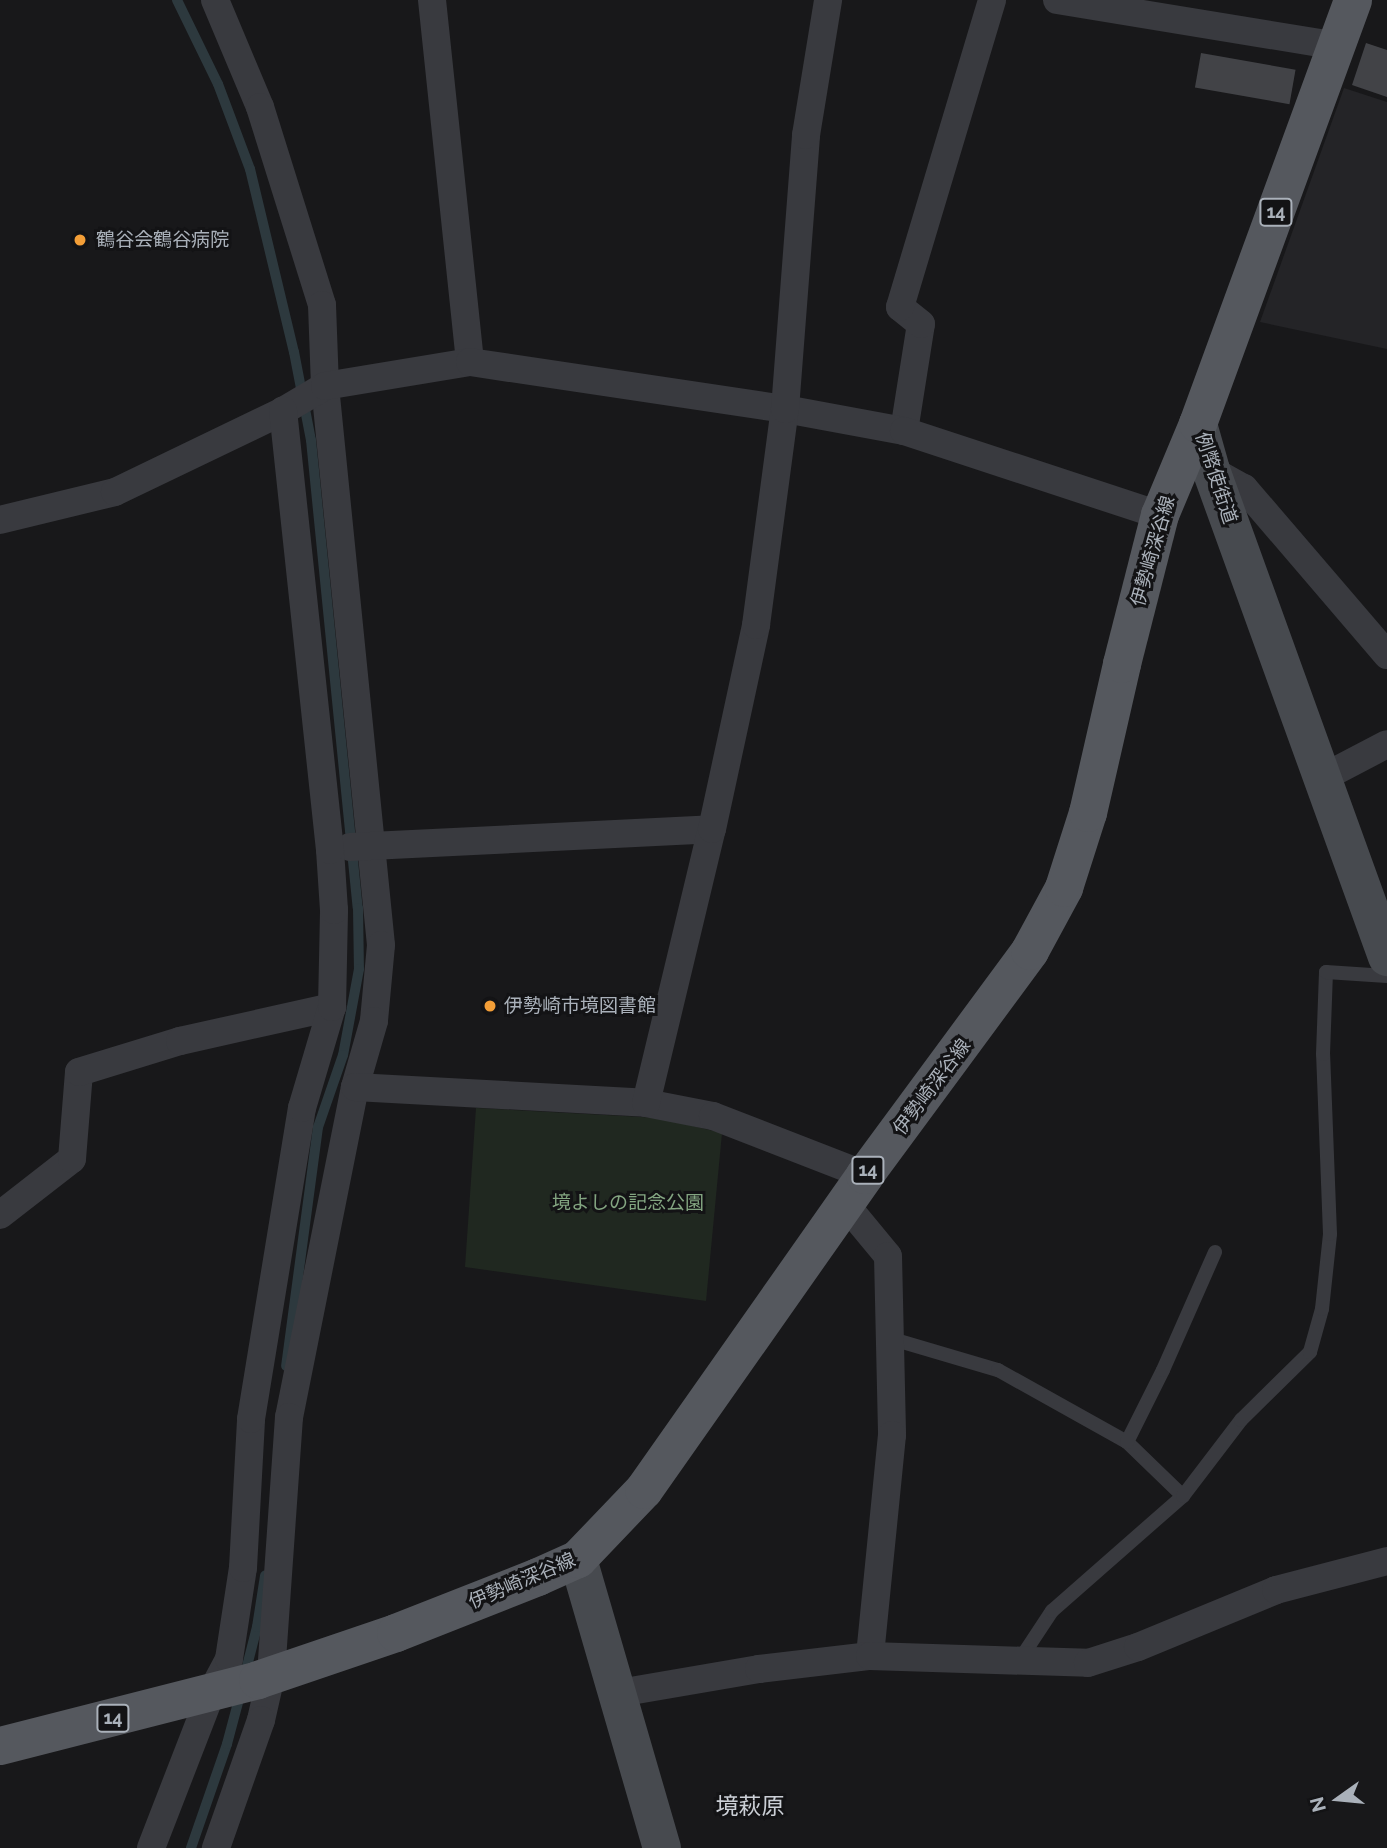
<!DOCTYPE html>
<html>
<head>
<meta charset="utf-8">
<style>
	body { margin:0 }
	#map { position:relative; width:1387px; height:1848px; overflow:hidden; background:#18181a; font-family:Raleway,"Noto Sans JP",sans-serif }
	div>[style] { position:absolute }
	.built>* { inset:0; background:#242427 }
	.green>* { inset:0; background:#202820 }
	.stream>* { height:10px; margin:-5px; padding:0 5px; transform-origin:5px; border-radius:5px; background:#2d393e }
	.building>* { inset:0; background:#424347; transform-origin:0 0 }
	.lane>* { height:14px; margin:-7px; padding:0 7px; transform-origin:7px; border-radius:7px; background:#393a3f }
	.street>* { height:28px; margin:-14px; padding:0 14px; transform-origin:14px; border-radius:14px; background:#393a3f }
	.secondary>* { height:38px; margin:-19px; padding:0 19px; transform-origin:19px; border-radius:19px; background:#474a4f }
	.primary>* { height:38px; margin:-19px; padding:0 19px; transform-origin:19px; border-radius:19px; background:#55585e }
	.dots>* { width:19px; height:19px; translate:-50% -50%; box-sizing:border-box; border:4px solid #131315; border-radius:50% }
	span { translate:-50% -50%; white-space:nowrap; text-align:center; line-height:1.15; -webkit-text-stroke:6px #131315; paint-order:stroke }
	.shield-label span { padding:2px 5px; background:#131315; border:2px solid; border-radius:5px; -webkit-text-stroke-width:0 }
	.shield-label { font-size:18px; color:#aab1ba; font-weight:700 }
	.poi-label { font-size:19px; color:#aab1ba }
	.left { translate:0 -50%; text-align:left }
	.street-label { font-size:19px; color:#aab1ba }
	.park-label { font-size:19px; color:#83a581 }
	.quarter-label { font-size:23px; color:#cbcfd6 }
	.north { position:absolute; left:1303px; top:1764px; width:70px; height:70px; -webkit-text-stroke:5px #131315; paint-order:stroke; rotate:255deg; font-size:19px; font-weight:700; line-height:28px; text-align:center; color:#aab1ba }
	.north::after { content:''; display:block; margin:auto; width:24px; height:32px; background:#aab1ba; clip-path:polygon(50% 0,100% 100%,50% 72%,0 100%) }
</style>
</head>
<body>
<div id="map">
	<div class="built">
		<div style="clip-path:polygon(1344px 88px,1387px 102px,1387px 349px,1260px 322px)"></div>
	</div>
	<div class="green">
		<div style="clip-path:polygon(476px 1108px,660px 1118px,722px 1133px,706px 1301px,465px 1267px)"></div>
	</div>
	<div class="stream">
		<div style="left:177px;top:0;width:93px;rotate:64deg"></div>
		<div style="left:218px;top:84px;width:91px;rotate:69.4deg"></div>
		<div style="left:250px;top:169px;width:188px;rotate:76.5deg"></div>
		<div style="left:294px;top:352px;width:90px;rotate:79.1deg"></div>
		<div style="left:311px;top:440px;width:470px;rotate:84.3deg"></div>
		<div style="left:358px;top:908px;width:61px;rotate:89.1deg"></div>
		<div style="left:359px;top:969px;width:87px;rotate:100.5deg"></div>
		<div style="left:343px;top:1055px;width:76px;rotate:109.1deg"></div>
		<div style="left:318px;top:1127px;width:241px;rotate:97.6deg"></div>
		<div style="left:245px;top:1674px;width:49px;rotate:-75.7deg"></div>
		<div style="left:257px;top:1627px;width:52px;rotate:-81.1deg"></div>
		<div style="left:191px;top:1848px;width:110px;rotate:-70.9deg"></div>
		<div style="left:227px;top:1744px;width:51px;rotate:-75.1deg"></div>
	</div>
	<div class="building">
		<div style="clip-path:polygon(1366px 43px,1387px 50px,1387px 97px,1352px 85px)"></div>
		<div style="left:1201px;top:53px;width:96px;height:35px;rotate:10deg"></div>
	</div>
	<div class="lane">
		<div style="left:889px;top:1338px;width:114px;rotate:16.4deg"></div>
		<div style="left:998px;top:1370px;width:148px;rotate:29.2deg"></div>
		<div style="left:1127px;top:1442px;width:78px;rotate:44deg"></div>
		<div style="left:1127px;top:1442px;width:80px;rotate:-63.4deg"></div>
		<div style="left:1163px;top:1370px;width:129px;rotate:-66.2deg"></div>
		<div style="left:1019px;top:1661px;width:60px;rotate:-56.6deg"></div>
		<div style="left:1052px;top:1611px;width:174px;rotate:-41.3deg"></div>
		<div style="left:1183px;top:1496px;width:96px;rotate:-52.7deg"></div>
		<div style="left:1241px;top:1420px;width:97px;rotate:-44.6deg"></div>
		<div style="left:1310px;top:1352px;width:45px;rotate:-74.4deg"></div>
		<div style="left:1322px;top:1309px;width:75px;rotate:-83.9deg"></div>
		<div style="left:1330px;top:1234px;width:180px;rotate:-92.2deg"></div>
		<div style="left:1323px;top:1054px;width:82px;rotate:-87.9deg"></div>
		<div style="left:1326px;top:972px;width:61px;rotate:3.8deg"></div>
	</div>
	<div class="street">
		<div style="left:215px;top:0;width:116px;rotate:67.2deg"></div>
		<div style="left:260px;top:107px;width:207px;rotate:72.6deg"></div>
		<div style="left:322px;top:305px;width:81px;rotate:87.9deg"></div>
		<div style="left:325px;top:386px;width:562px;rotate:84.28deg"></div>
		<div style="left:381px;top:945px;width:76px;rotate:95.3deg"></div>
		<div style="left:374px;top:1021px;width:69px;rotate:106.1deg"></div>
		<div style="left:355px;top:1087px;width:337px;rotate:101.3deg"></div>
		<div style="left:289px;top:1417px;width:260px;rotate:94deg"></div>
		<div style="left:271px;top:1676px;width:45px;rotate:102.8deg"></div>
		<div style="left:261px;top:1720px;width:136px;rotate:109.4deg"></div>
		<div style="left:432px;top:0;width:364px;rotate:84deg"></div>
		<div style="left:1057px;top:0;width:284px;rotate:9.3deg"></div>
		<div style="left:904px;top:431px;width:108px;rotate:-81deg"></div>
		<div style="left:921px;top:324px;width:27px;rotate:-141deg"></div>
		<div style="left:900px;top:307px;width:320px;rotate:-73.3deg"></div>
		<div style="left:1211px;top:470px;width:38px;rotate:29deg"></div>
		<div style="left:1244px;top:488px;width:220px;rotate:49.4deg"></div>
		<div style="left:0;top:520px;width:118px;rotate:-13.7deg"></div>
		<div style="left:115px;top:492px;width:187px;rotate:-25.7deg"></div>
		<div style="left:283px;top:411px;width:49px;rotate:-30.8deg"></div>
		<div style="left:325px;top:386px;width:147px;rotate:-9.4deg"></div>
		<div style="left:470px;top:362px;width:318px;rotate:8.5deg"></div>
		<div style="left:785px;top:409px;width:121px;rotate:10.5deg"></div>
		<div style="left:904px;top:431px;width:269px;rotate:18.2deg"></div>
		<div style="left:1322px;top:778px;width:73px;rotate:-27.6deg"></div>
		<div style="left:350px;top:847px;width:362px;rotate:-2.8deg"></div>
		<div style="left:355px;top:1087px;width:291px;rotate:3.1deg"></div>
		<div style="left:646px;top:1103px;width:68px;rotate:11deg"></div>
		<div style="left:713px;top:1116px;width:163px;rotate:21.2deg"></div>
		<div style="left:646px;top:1103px;width:282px;rotate:-76.5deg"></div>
		<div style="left:712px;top:829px;width:209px;rotate:-77.8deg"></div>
		<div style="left:756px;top:625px;width:218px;rotate:-82.4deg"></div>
		<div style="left:785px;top:409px;width:275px;rotate:-85.6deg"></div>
		<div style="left:806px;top:135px;width:137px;rotate:-80.7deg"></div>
		<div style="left:845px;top:1204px;width:67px;rotate:50.4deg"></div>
		<div style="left:888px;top:1256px;width:179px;rotate:88.7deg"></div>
		<div style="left:892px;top:1435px;width:222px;rotate:95.7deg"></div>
		<div style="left:0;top:1215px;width:91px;rotate:-37.9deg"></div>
		<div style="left:72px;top:1159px;width:87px;rotate:-85.4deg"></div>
		<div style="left:79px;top:1072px;width:106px;rotate:-17.1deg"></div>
		<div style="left:180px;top:1041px;width:156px;rotate:-12.6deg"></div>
		<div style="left:619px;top:1693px;width:142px;rotate:-9.7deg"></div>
		<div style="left:759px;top:1669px;width:112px;rotate:-6.7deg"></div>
		<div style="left:870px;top:1656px;width:218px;rotate:1.8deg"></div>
		<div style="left:1088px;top:1663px;width:52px;rotate:-17.7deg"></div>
		<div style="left:1138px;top:1647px;width:149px;rotate:-22.4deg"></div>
		<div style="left:1276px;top:1590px;width:115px;rotate:-14.6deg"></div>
		<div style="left:151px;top:1848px;width:166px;rotate:-68.8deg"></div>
		<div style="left:211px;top:1693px;width:38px;rotate:-62deg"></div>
		<div style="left:229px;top:1659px;width:92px;rotate:-81.3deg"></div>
		<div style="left:243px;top:1568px;width:149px;rotate:-86.9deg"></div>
		<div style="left:251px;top:1419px;width:315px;rotate:-80.7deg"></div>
		<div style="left:302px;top:1108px;width:105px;rotate:-73.5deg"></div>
		<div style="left:332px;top:1007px;width:97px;rotate:-88.8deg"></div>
		<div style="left:334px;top:910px;width:60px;rotate:-93.8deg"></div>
		<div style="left:330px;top:850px;width:442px;rotate:-96.1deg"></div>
	</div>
	<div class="secondary">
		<div style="left:1198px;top:424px;width:48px;rotate:74.2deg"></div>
		<div style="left:1211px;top:470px;width:518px;rotate:70.13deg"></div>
		<div style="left:578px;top:1559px;width:301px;rotate:73.8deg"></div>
	</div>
	<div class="primary">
		<div style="left:0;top:1746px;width:266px;rotate:-14.3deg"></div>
		<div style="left:258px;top:1680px;width:146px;rotate:-18.8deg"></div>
		<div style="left:396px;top:1633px;width:153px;rotate:-21.5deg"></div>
		<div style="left:538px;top:1577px;width:44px;rotate:-24.2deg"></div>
		<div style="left:578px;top:1559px;width:95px;rotate:-46.3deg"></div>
		<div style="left:644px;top:1490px;width:385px;rotate:-54.9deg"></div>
		<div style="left:865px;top:1175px;width:278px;rotate:-53.6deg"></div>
		<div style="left:1030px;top:951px;width:72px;rotate:-61.6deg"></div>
		<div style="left:1064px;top:888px;width:79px;rotate:-72.3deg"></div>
		<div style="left:1088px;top:813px;width:153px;rotate:-77.1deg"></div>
		<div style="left:1122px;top:664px;width:154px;rotate:-75.7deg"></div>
		<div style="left:1160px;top:515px;width:99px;rotate:-67.3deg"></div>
		<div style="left:1198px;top:424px;width:451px;rotate:-69.9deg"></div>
	</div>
	<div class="dots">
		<div style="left:80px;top:240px;background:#f39e37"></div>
		<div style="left:490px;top:1006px;background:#f39e37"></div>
	</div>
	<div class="shield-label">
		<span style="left:1276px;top:212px">14</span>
		<span style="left:868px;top:1170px">14</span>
		<span style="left:113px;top:1718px">14</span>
	</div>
	<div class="poi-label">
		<span class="left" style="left:96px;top:240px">鶴谷会鶴谷病院</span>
		<span class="left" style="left:504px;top:1006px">伊勢崎市境図書館</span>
	</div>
	<div class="street-label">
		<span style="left:1216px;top:478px;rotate:72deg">例幣使街道</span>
		<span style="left:1153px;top:551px;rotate:-74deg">伊勢崎深谷線</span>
		<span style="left:932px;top:1087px;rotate:-53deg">伊勢崎深谷線</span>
		<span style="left:522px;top:1581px;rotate:-23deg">伊勢崎深谷線</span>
	</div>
	<div class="park-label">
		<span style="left:628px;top:1203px">境よしの記念公園</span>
	</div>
	<div class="quarter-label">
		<span style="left:750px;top:1806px">境萩原</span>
	</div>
	<div class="north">N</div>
</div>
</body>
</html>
